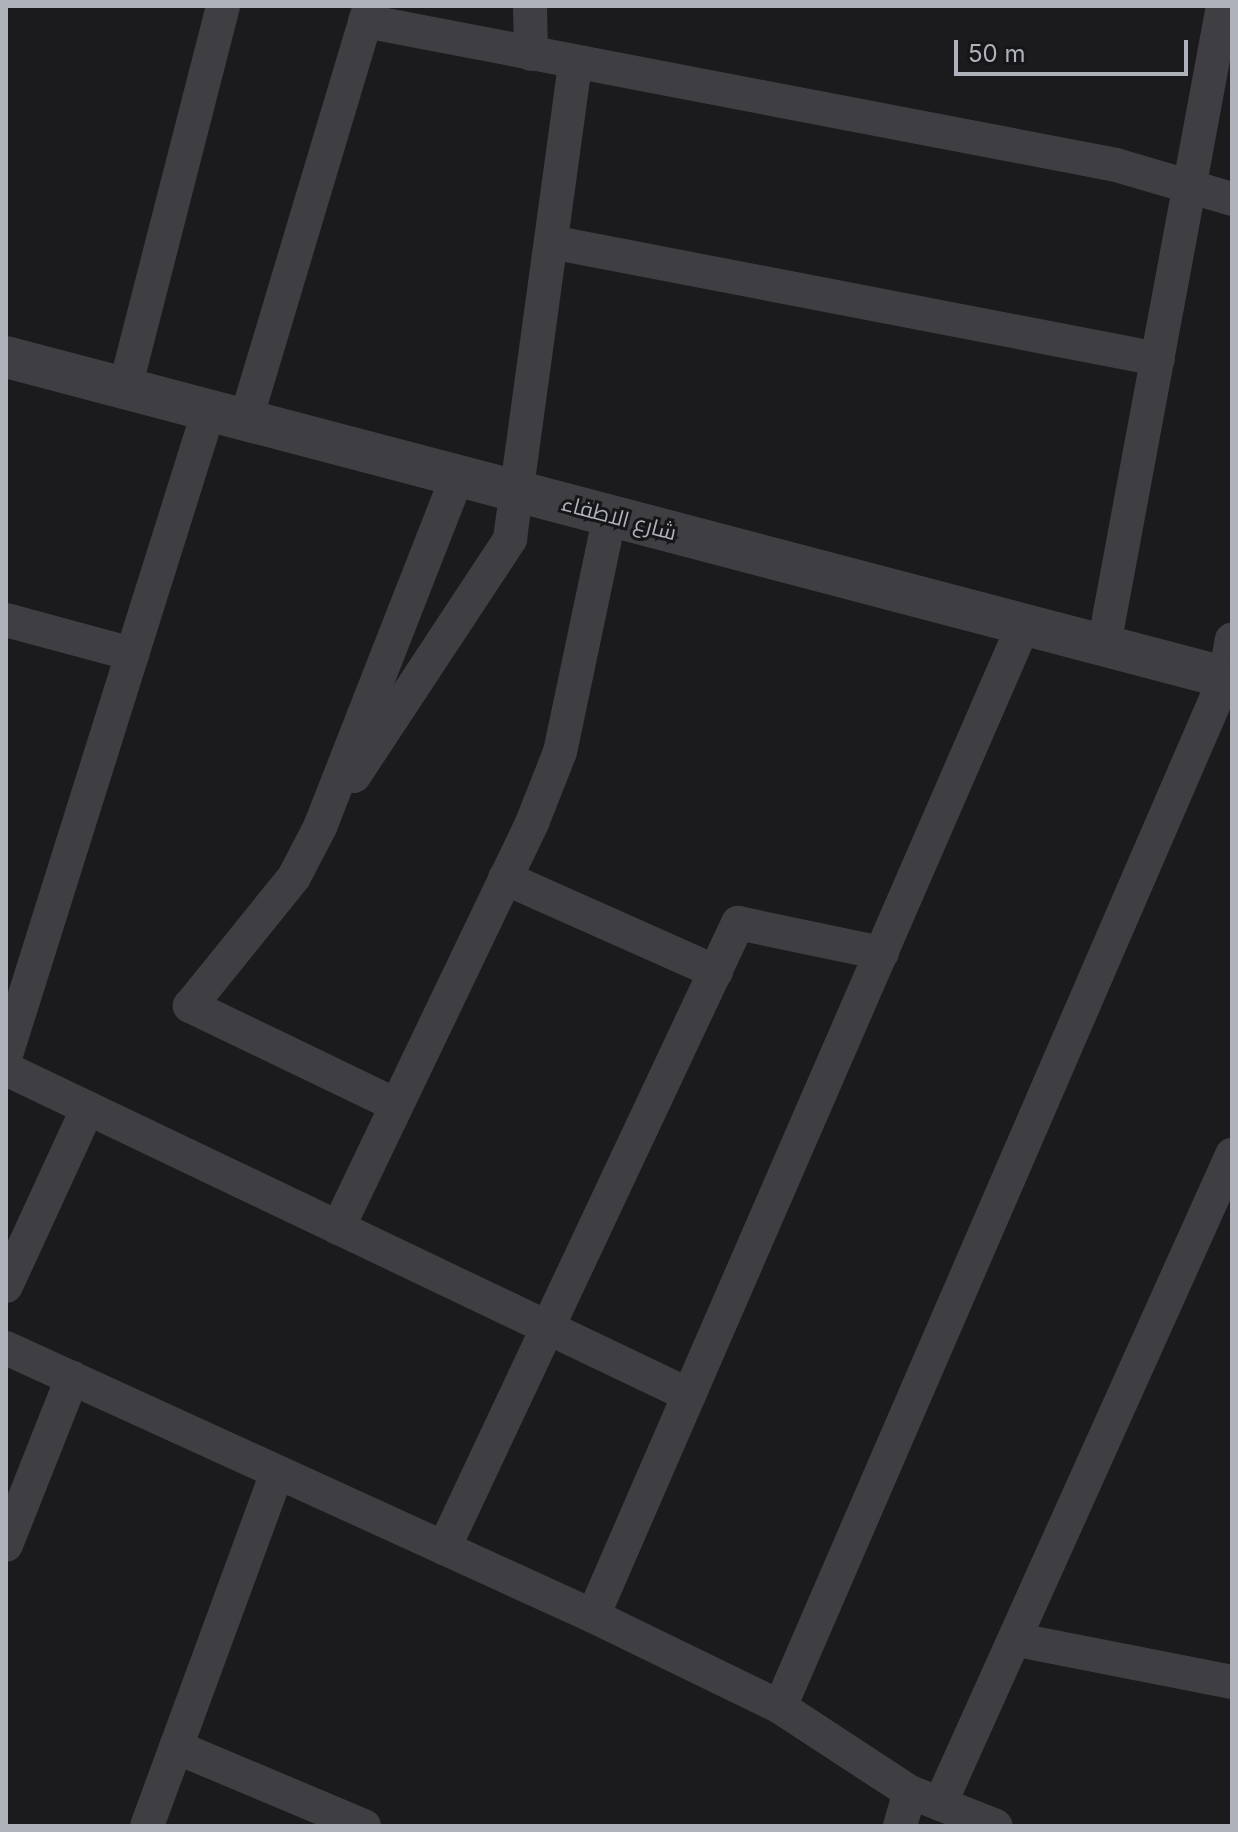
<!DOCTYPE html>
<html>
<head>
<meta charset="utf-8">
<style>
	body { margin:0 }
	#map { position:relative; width:1238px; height:1832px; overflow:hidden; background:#1b1b1d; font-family:Inter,Cairo,sans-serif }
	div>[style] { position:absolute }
	.minor>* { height:34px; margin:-17px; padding:0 17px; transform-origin:17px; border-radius:17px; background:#3e3e43 }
	.tertiary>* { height:42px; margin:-21px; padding:0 21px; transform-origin:21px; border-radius:21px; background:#3e3e43 }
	span { translate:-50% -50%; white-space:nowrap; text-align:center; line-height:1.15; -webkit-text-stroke:6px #161618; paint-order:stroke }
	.street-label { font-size:22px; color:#afb1bb }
	.frame { position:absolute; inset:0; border:8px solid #afb1bb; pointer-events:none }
	.scale { position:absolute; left:954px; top:40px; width:234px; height:36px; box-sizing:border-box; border:4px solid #afb1bb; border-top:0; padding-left:10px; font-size:24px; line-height:28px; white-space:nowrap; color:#afb1bb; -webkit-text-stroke:6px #161618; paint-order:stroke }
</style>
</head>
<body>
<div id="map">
	<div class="minor">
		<div style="left:530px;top:6px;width:48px;rotate:88.8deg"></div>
		<div style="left:365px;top:21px;width:765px;rotate:10.85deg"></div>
		<div style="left:1116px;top:165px;width:121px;rotate:16.3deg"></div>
		<div style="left:551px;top:242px;width:618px;rotate:10.91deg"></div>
		<div style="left:125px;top:388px;width:394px;rotate:-75.6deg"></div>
		<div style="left:246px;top:419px;width:431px;rotate:-73.3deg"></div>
		<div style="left:6px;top:620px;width:131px;rotate:15.1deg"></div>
		<div style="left:1104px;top:645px;width:650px;rotate:-79.45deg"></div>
		<div style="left:354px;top:776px;width:284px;rotate:-56.6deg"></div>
		<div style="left:510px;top:539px;width:480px;rotate:-82.2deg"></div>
		<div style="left:505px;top:878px;width:231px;rotate:24deg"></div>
		<div style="left:6px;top:1055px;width:676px;rotate:-72.53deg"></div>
		<div style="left:6px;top:1069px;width:757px;rotate:25.52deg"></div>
		<div style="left:396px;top:1105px;width:229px;rotate:-154.3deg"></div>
		<div style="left:190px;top:1006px;width:166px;rotate:-51.1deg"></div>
		<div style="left:294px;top:877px;width:56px;rotate:-62.5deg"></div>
		<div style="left:320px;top:827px;width:378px;rotate:-68.6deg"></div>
		<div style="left:338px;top:1228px;width:449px;rotate:-64.4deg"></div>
		<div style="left:532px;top:823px;width:76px;rotate:-68.5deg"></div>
		<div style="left:560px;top:752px;width:242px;rotate:-78.1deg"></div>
		<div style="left:6px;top:1286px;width:196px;rotate:-65.3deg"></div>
		<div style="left:6px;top:1348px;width:645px;rotate:24.54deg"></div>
		<div style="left:593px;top:1616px;width:208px;rotate:25.9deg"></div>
		<div style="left:780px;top:1707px;width:155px;rotate:33.2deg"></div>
		<div style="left:910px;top:1792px;width:92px;rotate:21.6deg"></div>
		<div style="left:6px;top:1545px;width:180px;rotate:-68.4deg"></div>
		<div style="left:444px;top:1548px;width:691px;rotate:-64.81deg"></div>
		<div style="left:738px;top:923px;width:147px;rotate:11.8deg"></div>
		<div style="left:593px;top:1616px;width:1082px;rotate:-66.52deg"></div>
		<div style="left:1018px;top:1640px;width:218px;rotate:11.1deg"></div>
		<div style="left:780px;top:1707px;width:1121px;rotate:-66.61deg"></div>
		<div style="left:1225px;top:678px;width:39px;rotate:-80deg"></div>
		<div style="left:176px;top:1747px;width:204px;rotate:22.8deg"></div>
		<div style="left:940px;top:1804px;width:712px;rotate:-65.78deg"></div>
		<div style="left:147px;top:1826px;width:377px;rotate:-69.8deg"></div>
		<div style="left:900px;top:1826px;width:35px;rotate:-74deg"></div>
	</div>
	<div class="tertiary">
		<div style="left:6px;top:357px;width:1268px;rotate:14.72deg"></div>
	</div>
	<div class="street-label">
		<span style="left:619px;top:518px;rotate:15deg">شارع الاطفاء</span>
	</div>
	<div class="frame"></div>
	<div class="scale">50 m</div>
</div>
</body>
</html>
